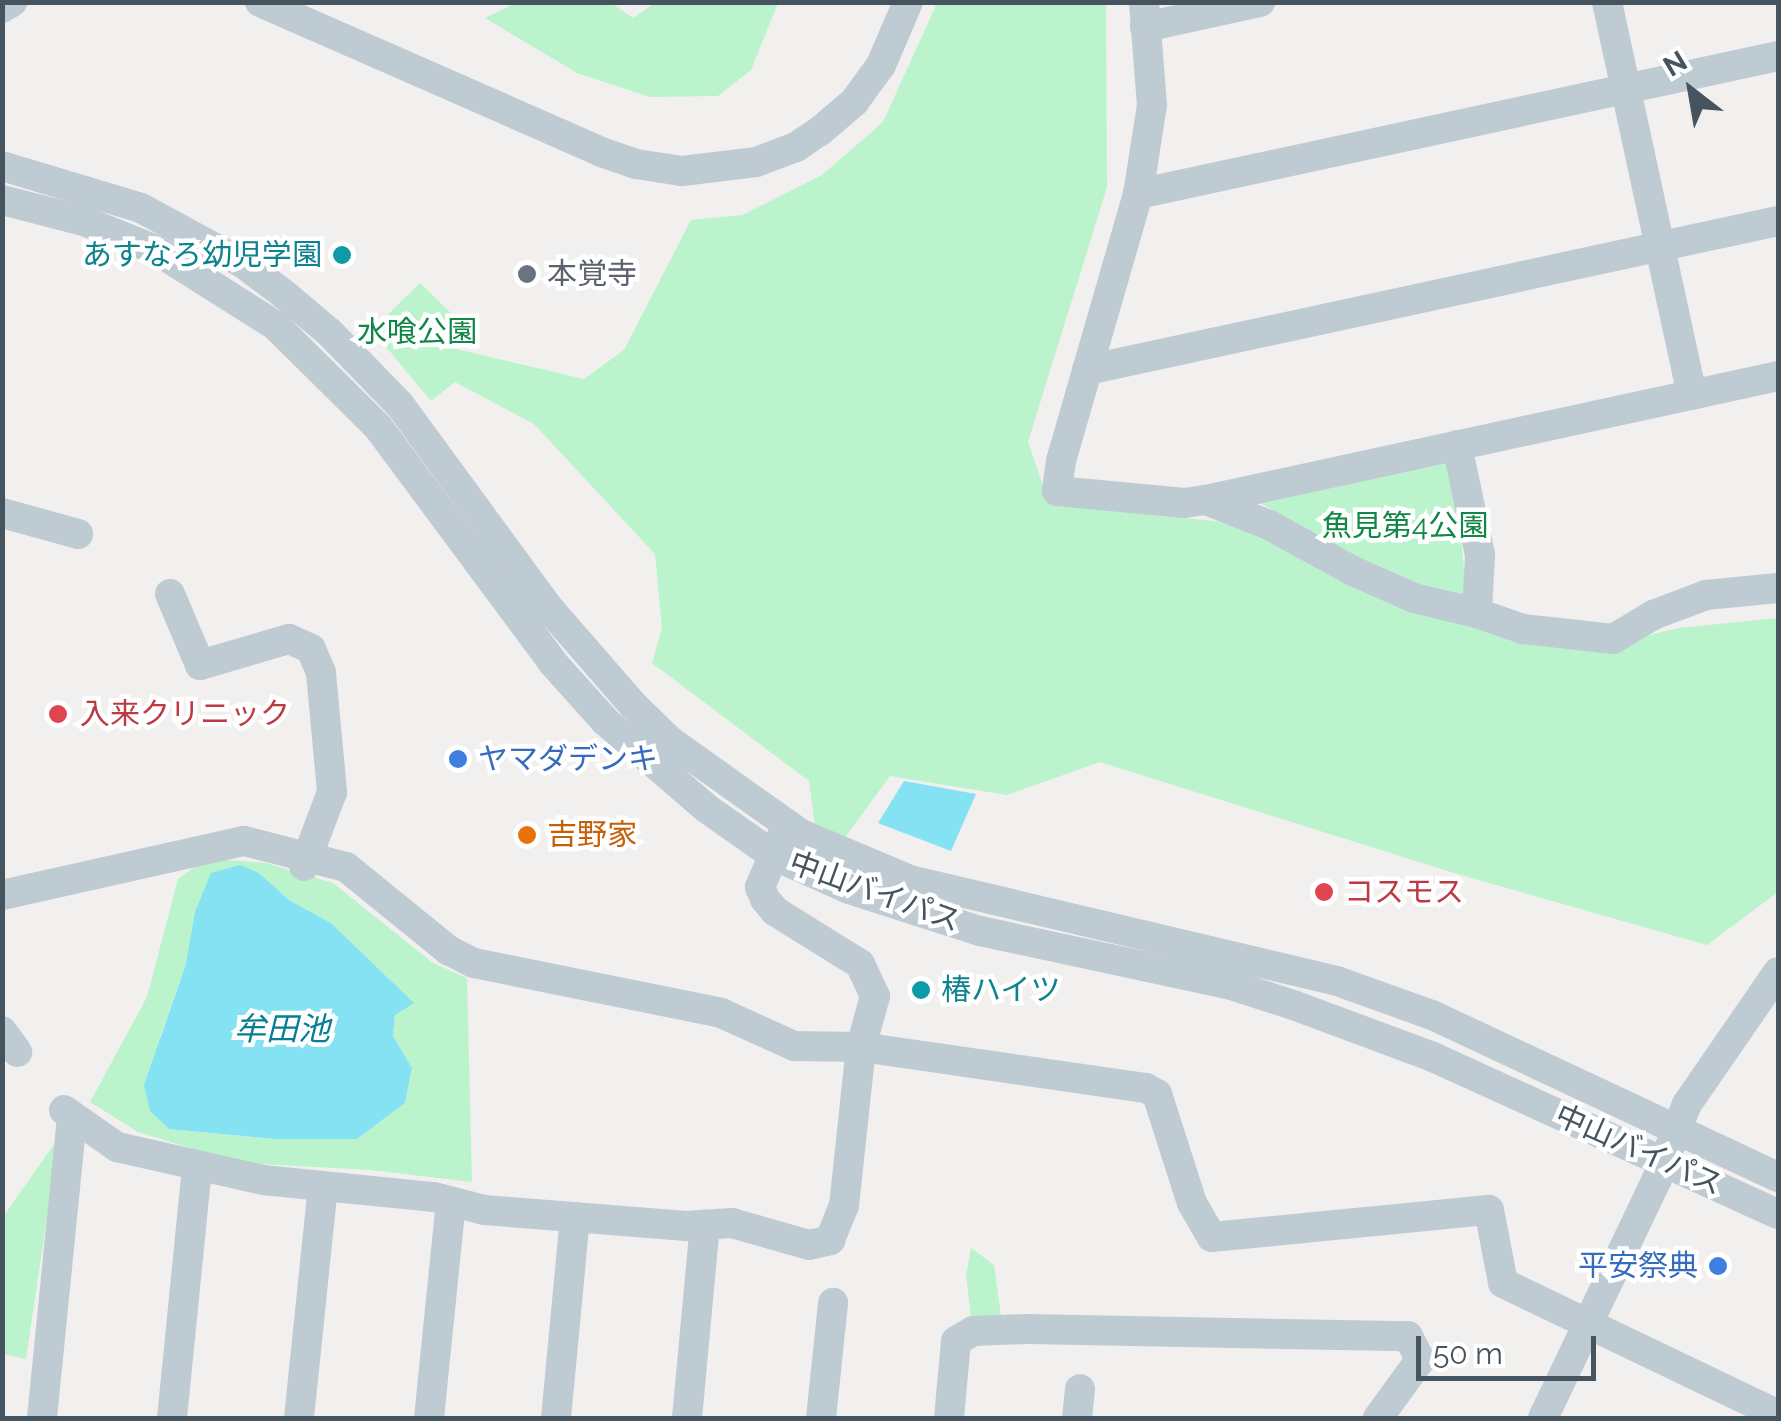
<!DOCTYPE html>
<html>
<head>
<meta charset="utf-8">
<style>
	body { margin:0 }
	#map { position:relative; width:1781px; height:1421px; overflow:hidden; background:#f2efef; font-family:Raleway,"Noto Sans JP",sans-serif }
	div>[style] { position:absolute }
	.green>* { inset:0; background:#bbf3cd }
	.water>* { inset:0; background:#85e2f3 }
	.minor>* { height:30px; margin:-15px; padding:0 15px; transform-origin:15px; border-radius:15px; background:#bfcbd3 }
	.dots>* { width:28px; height:28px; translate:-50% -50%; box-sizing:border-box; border:5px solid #fff; border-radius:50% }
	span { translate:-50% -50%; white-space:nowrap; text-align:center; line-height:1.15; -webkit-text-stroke:9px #fff; paint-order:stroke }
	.culture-label { font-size:30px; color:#0d838f }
	.right { translate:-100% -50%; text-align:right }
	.left { translate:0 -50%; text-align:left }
	.worship-label { font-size:30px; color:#5b616d }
	.park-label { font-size:30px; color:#108745 }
	.health-label { font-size:30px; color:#be3a42 }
	.shop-label { font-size:30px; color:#366cbe }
	.food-label { font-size:30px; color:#c56008 }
	.street-label { font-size:30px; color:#46545f }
	.water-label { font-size:32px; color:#047f95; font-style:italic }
	.frame { position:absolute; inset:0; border:5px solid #46545f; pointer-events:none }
	.north { position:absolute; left:1641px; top:40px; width:100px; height:100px; -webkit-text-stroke:8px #fff; paint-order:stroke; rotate:329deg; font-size:28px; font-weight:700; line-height:40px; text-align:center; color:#46545f }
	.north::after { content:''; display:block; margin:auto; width:35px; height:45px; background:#46545f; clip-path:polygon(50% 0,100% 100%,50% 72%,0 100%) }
	.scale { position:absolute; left:1416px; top:1336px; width:180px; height:45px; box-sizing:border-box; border:5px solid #46545f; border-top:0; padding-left:12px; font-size:30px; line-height:35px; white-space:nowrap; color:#46545f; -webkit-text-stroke:8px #fff; paint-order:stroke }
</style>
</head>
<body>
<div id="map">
	<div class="green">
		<div style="clip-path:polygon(516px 3px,611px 3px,633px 18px,655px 3px,778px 3px,751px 70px,718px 96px,650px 97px,577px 73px,485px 18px)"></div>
		<div style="clip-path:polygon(937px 3px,1106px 3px,1107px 187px,1028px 442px,1049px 503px,1251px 525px,1400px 605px,1641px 637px,1679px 628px,1778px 618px,1778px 892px,1707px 945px,1454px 873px,1100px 762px,1007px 795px,890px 776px,841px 843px,816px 833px,809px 781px,652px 663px,662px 628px,655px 554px,534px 424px,455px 382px,431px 401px,372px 330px,420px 283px,457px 319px,450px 338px,456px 349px,584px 379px,624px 350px,691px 220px,743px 215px,822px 175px,883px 122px)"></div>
		<div style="clip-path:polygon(1453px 462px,1468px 606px,1389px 576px,1260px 503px)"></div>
		<div style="clip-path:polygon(evenodd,227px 860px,266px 863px,333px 883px,433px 963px,467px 978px,472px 1182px,371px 1170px,239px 1163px,138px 1132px,90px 1102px,147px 997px,178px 879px,196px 866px,227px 860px,259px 873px,289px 900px,331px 923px,413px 1002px,395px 1015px,393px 1036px,412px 1068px,405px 1103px,357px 1139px,276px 1139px,169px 1129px,160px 1037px,186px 964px,259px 873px)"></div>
		<div style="clip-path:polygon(59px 1137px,26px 1359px,3px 1354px,3px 1217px)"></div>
		<div style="clip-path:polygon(971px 1248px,994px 1265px,1002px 1323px,972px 1324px,966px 1276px)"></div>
	</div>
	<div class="water">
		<div style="clip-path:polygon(904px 781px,976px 794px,951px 851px,878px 823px)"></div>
		<div style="clip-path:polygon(240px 865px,259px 873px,289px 900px,331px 923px,414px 1003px,395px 1015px,393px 1036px,412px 1068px,405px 1103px,357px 1139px,276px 1139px,169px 1129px,150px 1111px,144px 1085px,186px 964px,195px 912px,211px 873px)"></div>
	</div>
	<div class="minor">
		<div style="left:260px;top:2px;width:373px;rotate:23.7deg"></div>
		<div style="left:601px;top:152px;width:37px;rotate:19deg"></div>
		<div style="left:636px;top:164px;width:47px;rotate:8.7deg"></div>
		<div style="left:682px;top:171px;width:75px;rotate:-6.9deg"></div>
		<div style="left:756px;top:162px;width:43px;rotate:-20.6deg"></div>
		<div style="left:796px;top:147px;width:29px;rotate:-34deg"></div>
		<div style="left:820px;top:131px;width:45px;rotate:-40.5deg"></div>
		<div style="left:854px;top:102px;width:46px;rotate:-53.9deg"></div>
		<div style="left:881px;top:65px;width:69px;rotate:-66.8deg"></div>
		<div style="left:1144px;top:2px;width:103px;rotate:85.6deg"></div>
		<div style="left:1152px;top:105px;width:90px;rotate:98.9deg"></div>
		<div style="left:1138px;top:194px;width:278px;rotate:106.1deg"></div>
		<div style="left:1061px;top:461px;width:30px;rotate:98deg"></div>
		<div style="left:1057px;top:491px;width:128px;rotate:5.4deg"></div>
		<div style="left:1184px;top:503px;width:22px;rotate:-8deg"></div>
		<div style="left:1206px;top:500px;width:585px;rotate:-12.23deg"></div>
		<div style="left:1607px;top:2px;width:402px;rotate:77.8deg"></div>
		<div style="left:2px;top:8px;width:12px;rotate:-31deg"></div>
		<div style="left:1145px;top:27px;width:118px;rotate:-12.3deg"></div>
		<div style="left:2px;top:166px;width:145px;rotate:16.8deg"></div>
		<div style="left:141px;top:208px;width:117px;rotate:28.5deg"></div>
		<div style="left:244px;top:264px;width:51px;rotate:37.1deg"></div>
		<div style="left:285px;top:295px;width:59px;rotate:40.2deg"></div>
		<div style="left:330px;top:333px;width:100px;rotate:45.8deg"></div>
		<div style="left:400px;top:405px;width:249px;rotate:53.8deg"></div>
		<div style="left:547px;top:606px;width:131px;rotate:49deg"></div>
		<div style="left:633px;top:705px;width:52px;rotate:44.2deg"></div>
		<div style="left:670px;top:741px;width:161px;rotate:35.4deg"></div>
		<div style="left:801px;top:834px;width:118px;rotate:22.9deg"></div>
		<div style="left:910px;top:880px;width:439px;rotate:13.3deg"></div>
		<div style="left:1337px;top:981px;width:101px;rotate:19.7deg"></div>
		<div style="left:1432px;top:1015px;width:382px;rotate:25.1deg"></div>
		<div style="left:1138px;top:194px;width:655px;rotate:-12.17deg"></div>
		<div style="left:2px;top:200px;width:85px;rotate:14.4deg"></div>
		<div style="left:84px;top:221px;width:78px;rotate:21.9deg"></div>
		<div style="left:156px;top:250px;width:142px;rotate:32.3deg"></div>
		<div style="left:276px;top:326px;width:144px;rotate:44.7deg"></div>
		<div style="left:378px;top:427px;width:294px;rotate:53.4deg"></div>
		<div style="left:553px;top:663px;width:78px;rotate:48.1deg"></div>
		<div style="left:605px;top:721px;width:133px;rotate:40.7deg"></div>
		<div style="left:706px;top:808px;width:82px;rotate:35deg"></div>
		<div style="left:773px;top:855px;width:83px;rotate:24.1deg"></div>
		<div style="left:849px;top:889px;width:138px;rotate:17.8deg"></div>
		<div style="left:980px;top:931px;width:254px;rotate:12.1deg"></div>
		<div style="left:1228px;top:984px;width:71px;rotate:17.9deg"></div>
		<div style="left:1296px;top:1006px;width:146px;rotate:20.4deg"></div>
		<div style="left:1433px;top:1057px;width:379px;rotate:24.5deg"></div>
		<div style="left:1087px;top:370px;width:707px;rotate:-12.17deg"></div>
		<div style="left:1457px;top:445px;width:112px;rotate:78.2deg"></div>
		<div style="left:1480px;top:555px;width:58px;rotate:93deg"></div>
		<div style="left:1477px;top:613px;width:49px;rotate:19.2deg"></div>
		<div style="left:1523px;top:629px;width:91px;rotate:6.3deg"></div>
		<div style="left:1613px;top:639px;width:47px;rotate:-31deg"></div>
		<div style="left:1653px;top:615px;width:57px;rotate:-20.7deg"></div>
		<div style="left:1706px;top:595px;width:72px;rotate:-5.6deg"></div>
		<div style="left:1206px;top:500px;width:68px;rotate:21.6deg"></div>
		<div style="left:1269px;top:525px;width:96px;rotate:28.7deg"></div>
		<div style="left:1353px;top:571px;width:67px;rotate:23.9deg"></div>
		<div style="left:1414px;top:598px;width:65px;rotate:13.4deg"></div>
		<div style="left:2px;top:513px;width:79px;rotate:15.4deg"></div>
		<div style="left:170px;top:594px;width:77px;rotate:67.1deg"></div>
		<div style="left:200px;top:665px;width:93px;rotate:-16.3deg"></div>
		<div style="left:289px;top:639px;width:24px;rotate:24deg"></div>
		<div style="left:311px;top:649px;width:26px;rotate:67deg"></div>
		<div style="left:321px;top:673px;width:120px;rotate:84.7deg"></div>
		<div style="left:332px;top:792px;width:79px;rotate:110.7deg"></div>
		<div style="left:2px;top:895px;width:248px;rotate:-12.6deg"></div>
		<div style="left:244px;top:841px;width:105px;rotate:14.3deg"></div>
		<div style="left:346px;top:867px;width:132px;rotate:39.1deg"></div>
		<div style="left:448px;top:950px;width:29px;rotate:27deg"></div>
		<div style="left:474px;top:963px;width:252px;rotate:11.4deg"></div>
		<div style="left:721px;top:1013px;width:80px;rotate:24.3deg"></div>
		<div style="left:794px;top:1046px;width:67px;rotate:0.9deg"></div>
		<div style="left:861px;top:1047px;width:288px;rotate:8.2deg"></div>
		<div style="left:1146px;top:1088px;width:13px;rotate:29deg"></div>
		<div style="left:1157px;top:1094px;width:114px;rotate:72.2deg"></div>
		<div style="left:1192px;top:1203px;width:39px;rotate:60deg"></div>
		<div style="left:1212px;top:1237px;width:278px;rotate:-5.6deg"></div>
		<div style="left:1489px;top:1210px;width:74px;rotate:79.1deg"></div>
		<div style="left:1503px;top:1283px;width:305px;rotate:25.6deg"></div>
		<div style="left:2px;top:1031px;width:26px;rotate:54deg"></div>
		<div style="left:64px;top:1110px;width:65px;rotate:34.9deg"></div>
		<div style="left:117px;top:1147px;width:150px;rotate:12.7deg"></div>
		<div style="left:263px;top:1180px;width:172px;rotate:5.7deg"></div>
		<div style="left:434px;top:1197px;width:52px;rotate:14.6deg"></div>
		<div style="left:484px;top:1210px;width:203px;rotate:4.5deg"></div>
		<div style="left:686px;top:1226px;width:46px;rotate:-3.7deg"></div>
		<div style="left:732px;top:1223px;width:80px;rotate:15.9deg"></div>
		<div style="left:809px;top:1245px;width:22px;rotate:-13deg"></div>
		<div style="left:830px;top:1240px;width:37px;rotate:-68deg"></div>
		<div style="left:844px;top:1206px;width:160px;rotate:-83.9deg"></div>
		<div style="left:861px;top:1047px;width:53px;rotate:-74.6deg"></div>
		<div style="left:875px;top:996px;width:35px;rotate:-115deg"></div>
		<div style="left:860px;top:964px;width:100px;rotate:-148.1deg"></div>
		<div style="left:775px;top:911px;width:16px;rotate:-130deg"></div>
		<div style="left:765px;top:899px;width:13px;rotate:-113deg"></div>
		<div style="left:760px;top:887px;width:53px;rotate:-66.8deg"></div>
		<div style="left:42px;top:1418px;width:302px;rotate:-84.3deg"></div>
		<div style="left:172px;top:1418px;width:253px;rotate:-84.3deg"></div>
		<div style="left:299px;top:1418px;width:233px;rotate:-84.1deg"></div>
		<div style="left:429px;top:1418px;width:217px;rotate:-84.2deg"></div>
		<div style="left:556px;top:1418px;width:202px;rotate:-84.6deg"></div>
		<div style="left:687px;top:1418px;width:194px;rotate:-84.7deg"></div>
		<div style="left:821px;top:1418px;width:116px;rotate:-84deg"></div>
		<div style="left:949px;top:1418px;width:77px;rotate:-84.8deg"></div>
		<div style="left:956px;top:1341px;width:20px;rotate:-30deg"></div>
		<div style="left:973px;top:1331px;width:55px;rotate:-2.1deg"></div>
		<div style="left:1028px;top:1329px;width:380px;rotate:1.1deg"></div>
		<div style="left:1408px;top:1336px;width:27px;rotate:63deg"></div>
		<div style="left:1420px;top:1360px;width:72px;rotate:125.9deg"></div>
		<div style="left:1077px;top:1418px;width:29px;rotate:-84deg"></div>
		<div style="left:1543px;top:1418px;width:265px;rotate:-64.5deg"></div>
		<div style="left:1657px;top:1179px;width:81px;rotate:-68.2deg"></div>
		<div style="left:1687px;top:1104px;width:160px;rotate:-55.4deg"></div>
	</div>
	<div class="dots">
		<div style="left:342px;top:255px;background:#0f9aa8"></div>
		<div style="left:527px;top:274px;background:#6b7280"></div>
		<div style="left:58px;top:714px;background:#e0444e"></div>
		<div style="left:458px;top:759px;background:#3f7fe0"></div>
		<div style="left:527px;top:835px;background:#e8710a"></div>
		<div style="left:1324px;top:892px;background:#e0444e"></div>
		<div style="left:921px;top:990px;background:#0f9aa8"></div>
		<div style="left:1718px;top:1266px;background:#3f7fe0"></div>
	</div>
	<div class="culture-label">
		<span class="right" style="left:322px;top:255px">あすなろ幼児学園</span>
		<span class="left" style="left:941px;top:990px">椿ハイツ</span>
	</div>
	<div class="worship-label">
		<span class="left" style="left:547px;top:274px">本覚寺</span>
	</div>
	<div class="park-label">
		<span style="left:417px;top:332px">水喰公園</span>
		<span style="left:1405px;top:526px">魚見第4公園</span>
	</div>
	<div class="health-label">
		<span class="left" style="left:80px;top:714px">入来クリニック</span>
		<span class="left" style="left:1344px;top:892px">コスモス</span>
	</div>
	<div class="shop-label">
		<span class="left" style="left:478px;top:759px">ヤマダデンキ</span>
		<span class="right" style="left:1698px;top:1266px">平安祭典</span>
	</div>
	<div class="food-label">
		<span class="left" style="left:547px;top:835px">吉野家</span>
	</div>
	<div class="street-label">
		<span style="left:875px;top:892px;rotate:20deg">中山バイパス</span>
		<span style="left:1639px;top:1150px;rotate:24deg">中山バイパス</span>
	</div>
	<div class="water-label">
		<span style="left:282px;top:1029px">牟田池</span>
	</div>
	<div class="frame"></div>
	<div class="north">N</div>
	<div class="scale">50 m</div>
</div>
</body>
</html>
